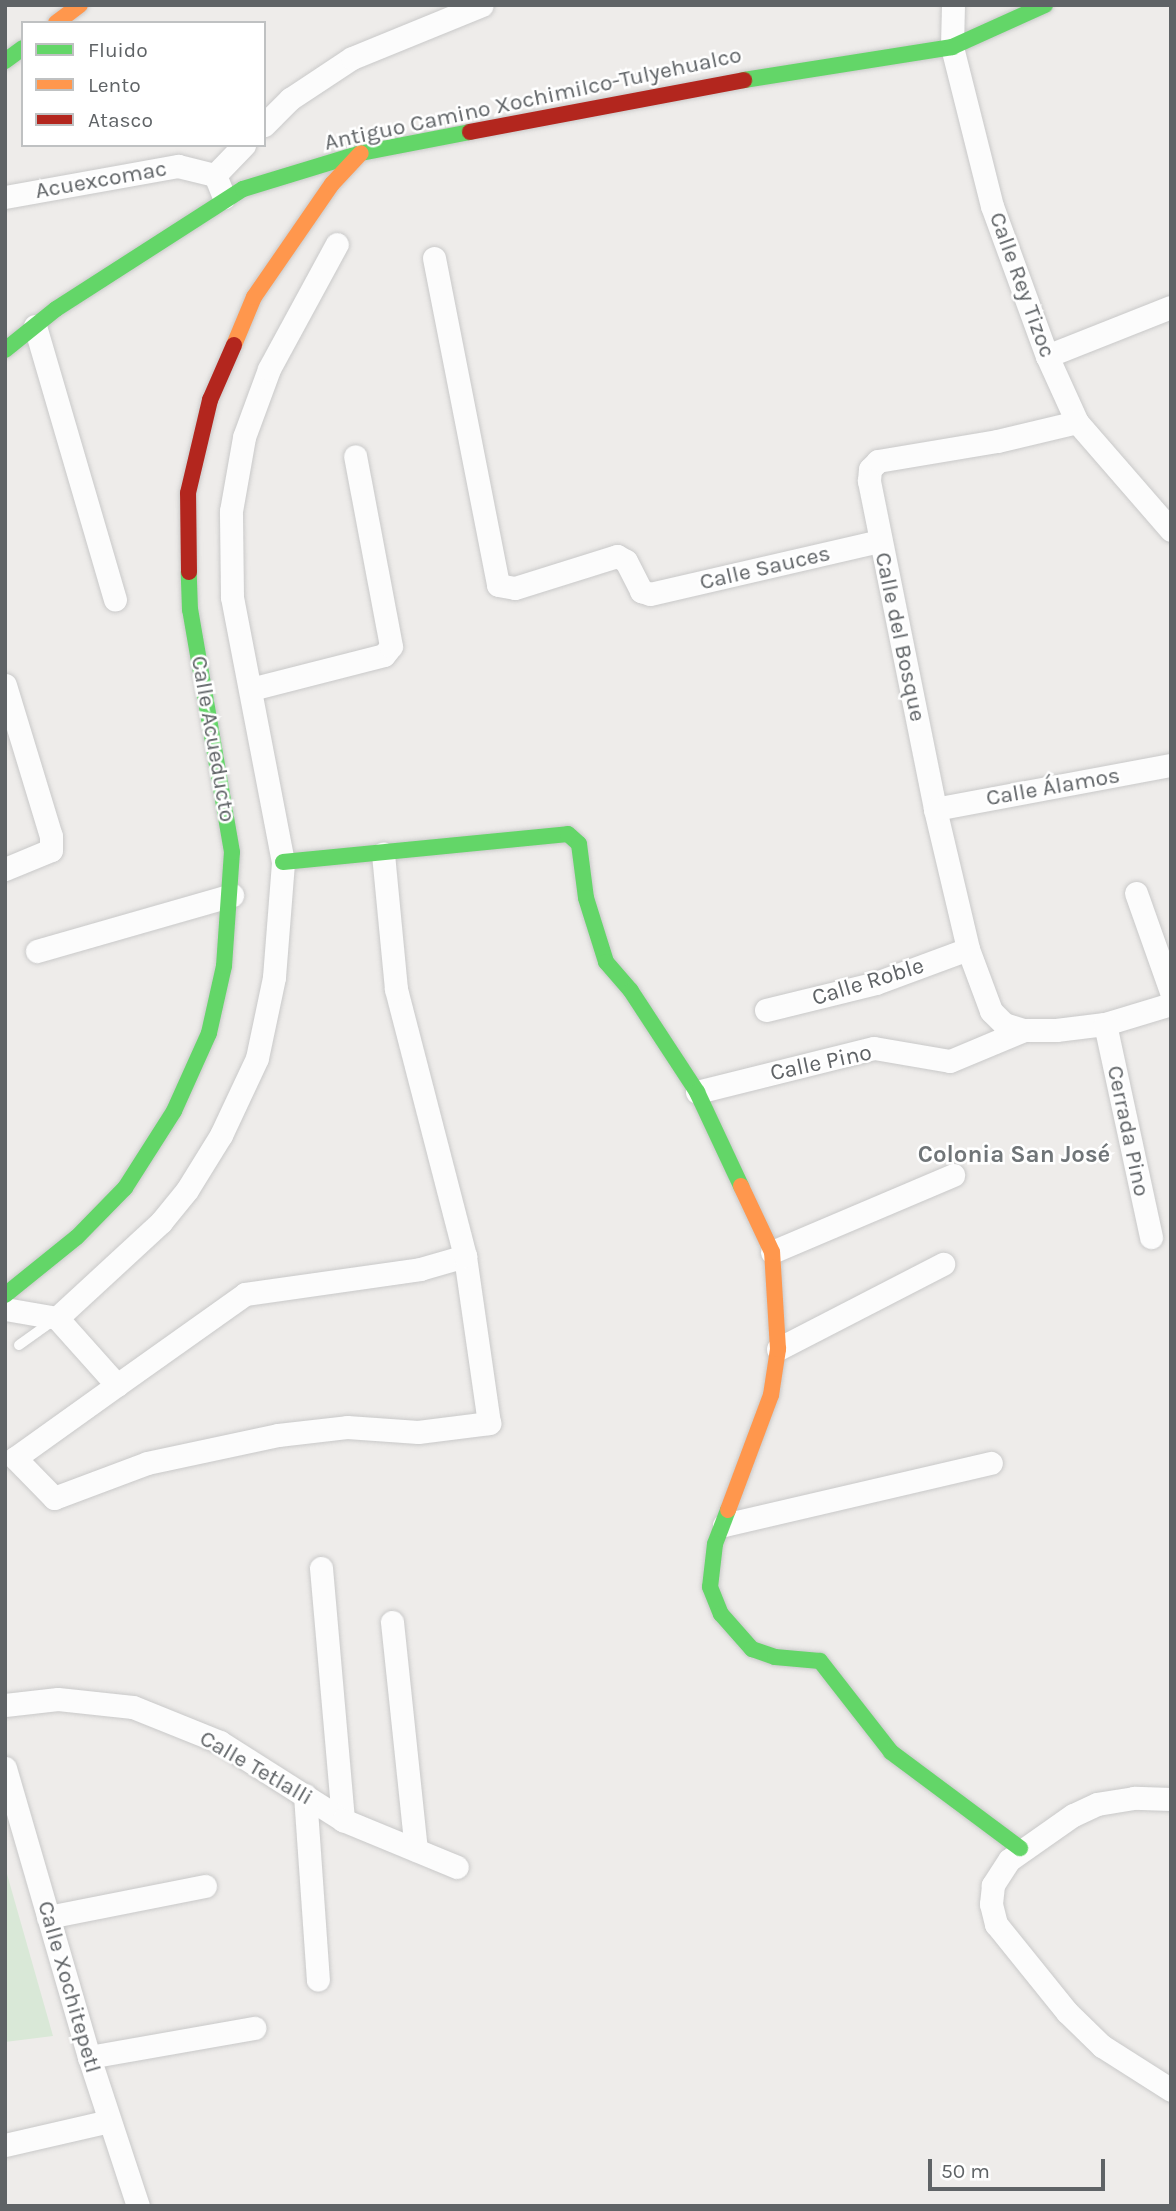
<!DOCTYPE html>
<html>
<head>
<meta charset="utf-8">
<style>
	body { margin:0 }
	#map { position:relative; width:1176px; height:2211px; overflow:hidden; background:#eeecea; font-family:Karla,sans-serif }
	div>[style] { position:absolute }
	.green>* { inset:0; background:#d9e8d7 }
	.roads { filter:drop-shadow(0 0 2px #c9c9c9) drop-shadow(0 0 2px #c9c9c9) }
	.lane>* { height:10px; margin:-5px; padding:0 5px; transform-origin:5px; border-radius:5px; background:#fcfcfc }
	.street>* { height:23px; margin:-11.5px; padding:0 11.5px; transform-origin:11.5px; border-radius:11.5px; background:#fcfcfc }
	.fast>* { height:16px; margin:-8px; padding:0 8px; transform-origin:8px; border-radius:8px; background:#63d668 }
	.slow>* { height:16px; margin:-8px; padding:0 8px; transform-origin:8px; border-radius:8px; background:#ff974d }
	.jam>* { height:16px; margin:-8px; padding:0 8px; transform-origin:8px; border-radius:8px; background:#b3261e }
	span { translate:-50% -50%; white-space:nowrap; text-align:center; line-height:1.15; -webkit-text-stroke:5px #fff; paint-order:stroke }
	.street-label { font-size:23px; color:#5f6366 }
	.neighbourhood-label { font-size:24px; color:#707578; font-weight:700 }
	.frame { position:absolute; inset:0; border:7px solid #5f6366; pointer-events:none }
	.legend { position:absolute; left:21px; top:21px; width:245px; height:126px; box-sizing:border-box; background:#fff; border:2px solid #bfc1c2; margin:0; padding:9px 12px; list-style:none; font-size:21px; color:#5f6366 }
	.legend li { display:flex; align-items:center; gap:14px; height:35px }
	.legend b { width:35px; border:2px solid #bfc1c2 }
	.scale { position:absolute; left:928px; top:2159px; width:177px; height:32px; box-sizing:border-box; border:4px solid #5f6366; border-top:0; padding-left:9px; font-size:21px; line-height:24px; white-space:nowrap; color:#5f6366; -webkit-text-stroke:5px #fff; paint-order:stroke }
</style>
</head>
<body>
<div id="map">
	<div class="green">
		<div style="clip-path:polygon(5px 1867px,53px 2036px,5px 2042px)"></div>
	</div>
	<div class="roads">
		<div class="lane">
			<div style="left:19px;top:1345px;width:43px;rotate:-35.5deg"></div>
		</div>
		<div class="street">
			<div style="left:953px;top:5px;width:42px;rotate:91.4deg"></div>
			<div style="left:952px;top:47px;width:164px;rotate:75.9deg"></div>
			<div style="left:992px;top:206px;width:160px;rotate:69.9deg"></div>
			<div style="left:1047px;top:356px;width:72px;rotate:65.6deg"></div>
			<div style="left:1077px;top:422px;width:143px;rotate:49deg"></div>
			<div style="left:264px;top:125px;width:37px;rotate:-45deg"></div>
			<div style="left:290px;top:99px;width:74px;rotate:-33.5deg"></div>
			<div style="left:352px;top:58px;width:140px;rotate:-22.2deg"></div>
			<div style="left:215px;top:175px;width:42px;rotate:-46deg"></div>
			<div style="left:5px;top:197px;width:176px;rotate:-10.2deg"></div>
			<div style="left:178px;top:166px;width:38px;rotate:14deg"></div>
			<div style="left:215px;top:175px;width:24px;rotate:68deg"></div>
			<div style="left:434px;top:258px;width:333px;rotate:78.9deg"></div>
			<div style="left:498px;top:585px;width:17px;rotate:10deg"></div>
			<div style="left:515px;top:588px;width:107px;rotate:-17.4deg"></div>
			<div style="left:617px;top:556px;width:10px;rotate:29deg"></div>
			<div style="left:626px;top:561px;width:34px;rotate:63deg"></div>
			<div style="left:641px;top:591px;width:9px;rotate:18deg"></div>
			<div style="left:650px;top:594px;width:236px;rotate:-13deg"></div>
			<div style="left:35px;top:326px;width:285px;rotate:73.7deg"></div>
			<div style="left:1047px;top:356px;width:133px;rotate:-21.6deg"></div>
			<div style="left:1077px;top:422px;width:82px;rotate:166.6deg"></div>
			<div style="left:997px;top:441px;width:121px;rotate:170.5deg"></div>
			<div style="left:878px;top:461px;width:11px;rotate:135deg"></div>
			<div style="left:870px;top:469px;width:12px;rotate:95deg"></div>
			<div style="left:869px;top:481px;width:335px;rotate:78.6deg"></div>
			<div style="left:935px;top:809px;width:144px;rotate:76.7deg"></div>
			<div style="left:968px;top:949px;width:66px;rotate:69.6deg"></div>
			<div style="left:991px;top:1011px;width:18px;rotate:45deg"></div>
			<div style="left:1004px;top:1024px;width:21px;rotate:17deg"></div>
			<div style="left:1024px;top:1030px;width:32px"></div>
			<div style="left:1056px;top:1030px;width:49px;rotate:-7deg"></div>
			<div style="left:1105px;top:1024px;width:69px;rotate:-16.9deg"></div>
			<div style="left:5px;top:685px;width:158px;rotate:73.1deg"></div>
			<div style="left:51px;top:836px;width:14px;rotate:90deg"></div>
			<div style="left:51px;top:850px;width:50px;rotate:157.6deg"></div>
			<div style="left:251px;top:689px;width:137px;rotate:-14.3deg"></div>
			<div style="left:384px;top:655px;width:11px;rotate:-52deg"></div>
			<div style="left:391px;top:646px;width:193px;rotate:-100.7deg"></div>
			<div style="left:935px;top:809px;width:240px;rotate:-10.6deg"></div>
			<div style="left:1136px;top:893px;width:105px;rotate:70.5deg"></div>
			<div style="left:37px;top:951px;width:203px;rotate:-16deg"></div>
			<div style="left:766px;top:1010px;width:113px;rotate:-13.8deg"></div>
			<div style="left:876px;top:983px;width:98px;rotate:-20.3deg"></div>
			<div style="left:1105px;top:1024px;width:218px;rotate:77.8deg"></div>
			<div style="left:697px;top:1092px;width:182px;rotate:-14deg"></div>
			<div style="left:874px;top:1048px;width:77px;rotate:9.7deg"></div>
			<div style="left:950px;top:1061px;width:80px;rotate:-22.7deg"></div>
			<div style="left:772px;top:1252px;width:197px;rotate:-23deg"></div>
			<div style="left:5px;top:1309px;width:53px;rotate:9.8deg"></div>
			<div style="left:57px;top:1318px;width:142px;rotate:-42.7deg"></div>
			<div style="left:161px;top:1222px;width:41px;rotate:-50.9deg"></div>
			<div style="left:187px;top:1190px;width:65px;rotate:-58.3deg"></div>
			<div style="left:221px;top:1135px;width:85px;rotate:-64.9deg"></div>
			<div style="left:257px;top:1058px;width:83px;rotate:-78.1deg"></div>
			<div style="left:274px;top:977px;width:115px;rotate:-85.5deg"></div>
			<div style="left:283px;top:862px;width:270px;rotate:-100.9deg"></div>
			<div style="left:232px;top:597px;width:86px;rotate:-90.7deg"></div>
			<div style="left:231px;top:511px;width:75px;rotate:-80deg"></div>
			<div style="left:244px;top:437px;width:72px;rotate:-69.8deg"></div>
			<div style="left:269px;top:369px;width:142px;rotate:-61.5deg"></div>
			<div style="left:57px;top:1318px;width:90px;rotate:48.2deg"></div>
			<div style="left:117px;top:1385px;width:157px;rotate:-35.4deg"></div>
			<div style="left:245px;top:1294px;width:177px;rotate:-8.1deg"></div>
			<div style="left:420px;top:1269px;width:47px;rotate:-16.1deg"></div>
			<div style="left:778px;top:1349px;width:186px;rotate:-27.3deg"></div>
			<div style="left:117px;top:1385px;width:125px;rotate:144.4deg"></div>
			<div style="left:15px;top:1458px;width:56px;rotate:45.7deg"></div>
			<div style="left:54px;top:1498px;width:99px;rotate:-20.6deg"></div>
			<div style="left:147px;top:1463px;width:134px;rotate:-12.1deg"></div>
			<div style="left:278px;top:1435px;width:69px;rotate:-6.6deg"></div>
			<div style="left:347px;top:1427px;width:71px;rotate:4deg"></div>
			<div style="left:418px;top:1432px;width:72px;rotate:-7.2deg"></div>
			<div style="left:489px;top:1423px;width:169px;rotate:-98.2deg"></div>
			<div style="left:465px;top:1256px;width:276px;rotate:-104.5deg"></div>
			<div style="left:396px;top:989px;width:136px;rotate:-95.5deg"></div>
			<div style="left:724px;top:1525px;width:274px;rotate:-13.1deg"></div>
			<div style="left:321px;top:1568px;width:253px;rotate:85deg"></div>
			<div style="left:392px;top:1622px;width:229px;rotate:84deg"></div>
			<div style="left:5px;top:1705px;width:53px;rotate:-6.5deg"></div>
			<div style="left:58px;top:1699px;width:75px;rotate:6.1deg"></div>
			<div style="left:133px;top:1707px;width:94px;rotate:21.9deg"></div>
			<div style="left:220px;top:1742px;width:146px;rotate:32.4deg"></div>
			<div style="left:343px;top:1820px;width:123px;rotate:22.4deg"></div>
			<div style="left:5px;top:1768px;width:301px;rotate:73.8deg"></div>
			<div style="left:89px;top:2057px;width:157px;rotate:71.8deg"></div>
			<div style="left:305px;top:1795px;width:185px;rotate:86deg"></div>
			<div style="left:1171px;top:1799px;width:37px;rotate:-178deg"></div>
			<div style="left:1134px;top:1798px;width:37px;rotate:171deg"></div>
			<div style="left:1097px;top:1804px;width:26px;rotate:155deg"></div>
			<div style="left:1073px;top:1815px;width:78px;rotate:144.9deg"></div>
			<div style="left:1009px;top:1860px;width:30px;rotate:123deg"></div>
			<div style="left:993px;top:1885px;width:19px;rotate:96deg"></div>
			<div style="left:991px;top:1904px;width:21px;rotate:76deg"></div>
			<div style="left:996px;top:1924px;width:113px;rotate:51.1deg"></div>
			<div style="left:1067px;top:2012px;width:49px;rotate:44.2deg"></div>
			<div style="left:1102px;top:2046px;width:82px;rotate:32.5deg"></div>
			<div style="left:48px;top:1917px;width:160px;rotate:-11.2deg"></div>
			<div style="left:89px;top:2057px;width:168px;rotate:-10deg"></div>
			<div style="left:5px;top:2145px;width:107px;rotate:-13deg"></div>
		</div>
		<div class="fast">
			<div style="left:5px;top:61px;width:22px;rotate:-36deg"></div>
			<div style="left:744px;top:80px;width:211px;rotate:-9deg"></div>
			<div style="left:952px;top:47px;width:102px;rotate:-24.3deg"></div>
			<div style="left:5px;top:350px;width:65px;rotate:-38.8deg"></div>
			<div style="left:56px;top:309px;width:222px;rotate:-32.7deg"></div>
			<div style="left:243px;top:189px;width:123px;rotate:-17deg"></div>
			<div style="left:361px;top:153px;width:111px;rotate:-10.9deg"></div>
			<div style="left:283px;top:862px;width:286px;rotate:-5.6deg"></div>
			<div style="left:568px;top:834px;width:15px;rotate:42deg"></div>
			<div style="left:579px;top:844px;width:54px;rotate:82.6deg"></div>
			<div style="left:586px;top:898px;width:67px;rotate:72.6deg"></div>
			<div style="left:606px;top:962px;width:38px;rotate:49deg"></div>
			<div style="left:631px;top:991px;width:121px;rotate:56.8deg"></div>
			<div style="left:697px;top:1092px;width:104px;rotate:64.9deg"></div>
			<div style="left:5px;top:1295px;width:92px;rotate:-38.9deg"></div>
			<div style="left:77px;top:1237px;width:69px;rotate:-45.6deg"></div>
			<div style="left:125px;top:1188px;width:91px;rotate:-57.5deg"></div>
			<div style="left:174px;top:1111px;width:85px;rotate:-65.8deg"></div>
			<div style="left:209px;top:1033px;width:69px;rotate:-77.4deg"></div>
			<div style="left:224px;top:966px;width:114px;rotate:-86deg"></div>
			<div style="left:232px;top:852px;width:246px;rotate:-99.8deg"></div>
			<div style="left:190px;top:610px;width:38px;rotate:-92deg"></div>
			<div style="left:728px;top:1510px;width:36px;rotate:111deg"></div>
			<div style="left:715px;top:1544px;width:43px;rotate:96.6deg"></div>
			<div style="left:710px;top:1587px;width:29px;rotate:68deg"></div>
			<div style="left:721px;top:1614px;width:47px;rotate:48.5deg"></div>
			<div style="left:752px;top:1649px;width:24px;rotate:19deg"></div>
			<div style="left:775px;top:1657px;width:45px;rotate:5.1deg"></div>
			<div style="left:820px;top:1661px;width:115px;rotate:52deg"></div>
			<div style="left:891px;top:1752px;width:161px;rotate:36.7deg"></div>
		</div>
		<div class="slow">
			<div style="left:56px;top:23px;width:30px;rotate:-37deg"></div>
			<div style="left:234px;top:345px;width:52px;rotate:-67.4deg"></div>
			<div style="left:254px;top:297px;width:137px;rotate:-55.4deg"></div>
			<div style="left:332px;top:184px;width:42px;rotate:-46.9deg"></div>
			<div style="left:728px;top:1510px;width:123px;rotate:-69.5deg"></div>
			<div style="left:771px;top:1395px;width:47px;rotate:-81.3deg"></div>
			<div style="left:778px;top:1349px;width:97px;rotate:-93.5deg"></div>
			<div style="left:772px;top:1252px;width:73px;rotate:-115.2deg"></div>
		</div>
		<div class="jam">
			<div style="left:470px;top:132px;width:279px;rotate:-10.7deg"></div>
			<div style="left:189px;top:572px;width:79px;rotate:-90.7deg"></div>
			<div style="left:188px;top:493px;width:96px;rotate:-76.7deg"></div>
			<div style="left:210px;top:400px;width:60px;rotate:-66.4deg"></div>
		</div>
	</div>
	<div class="street-label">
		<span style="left:533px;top:99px;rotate:-12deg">Antiguo Camino Xochimilco-Tulyehualco</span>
		<span style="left:101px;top:180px;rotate:-10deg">Acuexcomac</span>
		<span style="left:1022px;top:285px;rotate:70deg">Calle Rey Tizoc</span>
		<span style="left:765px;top:568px;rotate:-13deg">Calle Sauces</span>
		<span style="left:900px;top:637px;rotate:78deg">Calle del Bosque</span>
		<span style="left:213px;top:739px;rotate:80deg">Calle Acueducto</span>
		<span style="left:1053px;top:787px;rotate:-10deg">Calle Álamos</span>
		<span style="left:868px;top:982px;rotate:-17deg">Calle Roble</span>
		<span style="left:821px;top:1063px;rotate:-12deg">Calle Pino</span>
		<span style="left:1128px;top:1131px;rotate:78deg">Cerrada Pino</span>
		<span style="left:256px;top:1768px;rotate:30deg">Calle Tetlalli</span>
		<span style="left:69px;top:1987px;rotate:74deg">Calle Xochitepetl</span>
	</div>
	<div class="neighbourhood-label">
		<span style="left:1014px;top:1155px">Colonia San José</span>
	</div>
	<div class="frame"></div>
	<ul class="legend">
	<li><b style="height:9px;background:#63d668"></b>Fluido</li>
	<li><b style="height:9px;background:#ff974d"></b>Lento</li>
	<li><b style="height:9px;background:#b3261e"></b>Atasco</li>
	</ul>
	<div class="scale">50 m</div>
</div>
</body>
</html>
